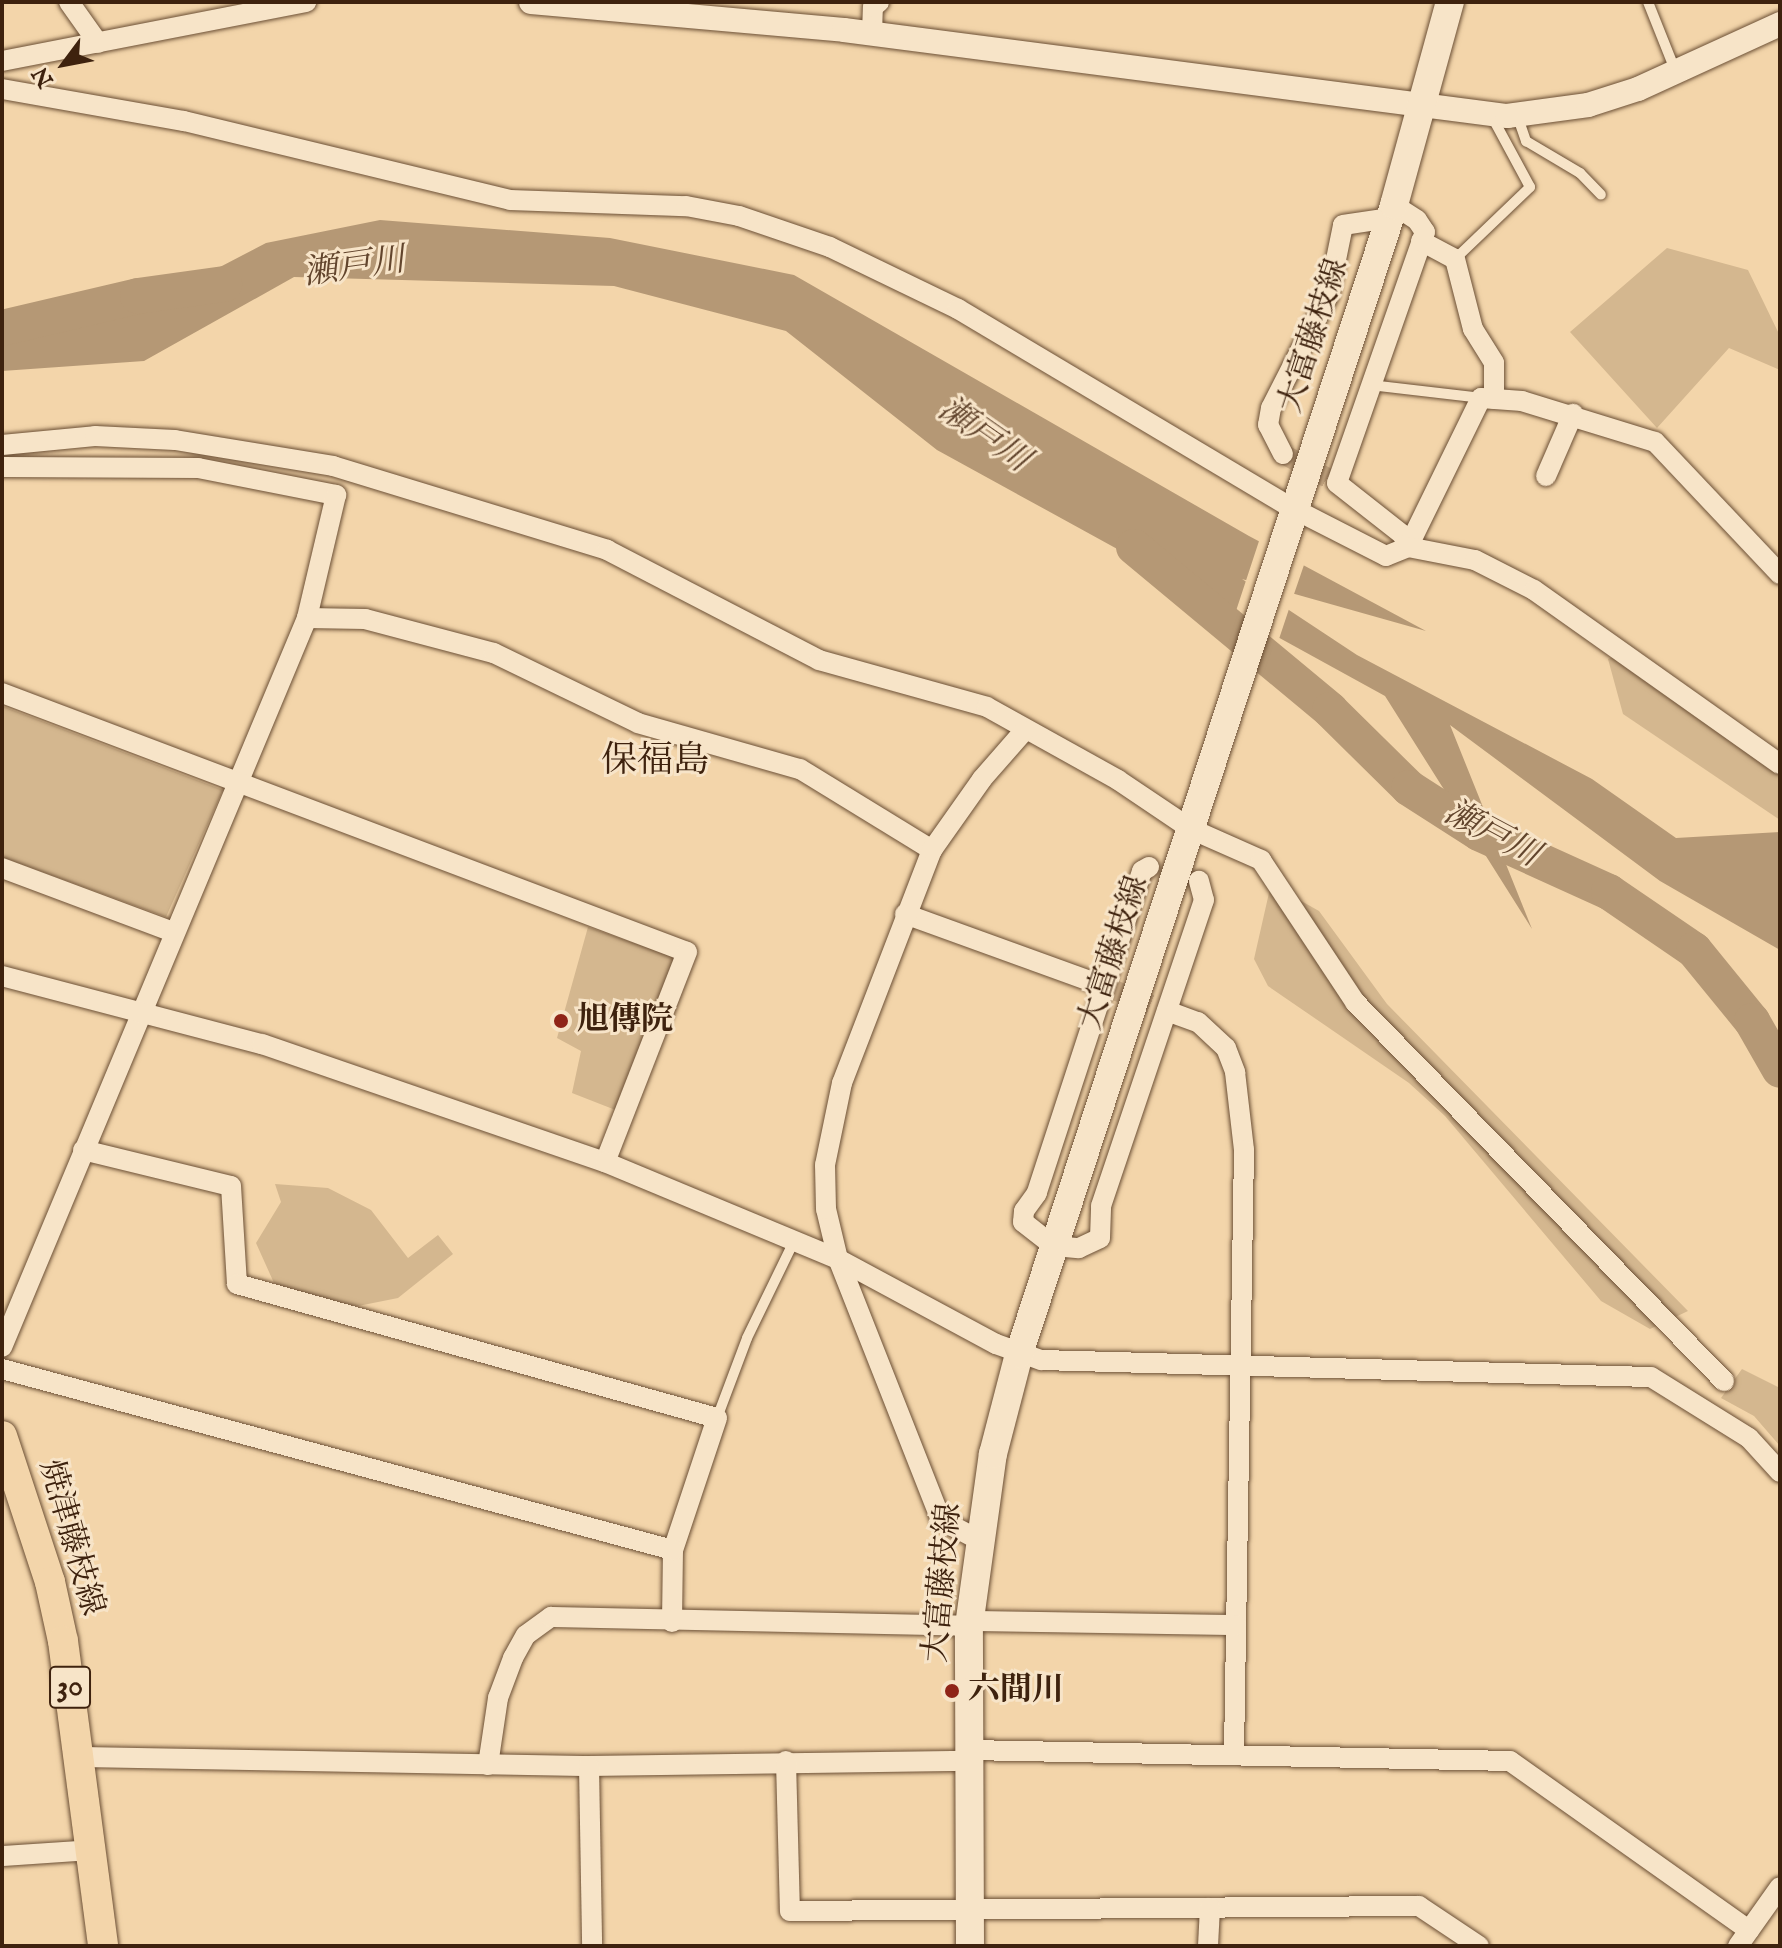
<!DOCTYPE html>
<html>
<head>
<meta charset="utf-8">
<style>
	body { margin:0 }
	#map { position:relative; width:1782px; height:1948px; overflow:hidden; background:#f3d5aa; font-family:"IM FELL English","Noto Serif JP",serif }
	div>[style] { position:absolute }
	.green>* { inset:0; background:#d4b78f }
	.water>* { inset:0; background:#b59875 }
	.pier>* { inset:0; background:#f3d5aa }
	.river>* { height:36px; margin:-18px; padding:0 18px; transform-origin:18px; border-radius:18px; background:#b59875 }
	.minor-tunnel>* { height:20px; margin-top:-10px; transform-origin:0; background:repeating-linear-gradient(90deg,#cfb18b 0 20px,transparent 0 30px) }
	.roads { filter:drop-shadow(0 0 2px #6b4f35) drop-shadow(0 0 2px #6b4f35) }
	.service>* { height:10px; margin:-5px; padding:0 5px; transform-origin:5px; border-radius:5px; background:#f7e4c8 }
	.minor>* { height:20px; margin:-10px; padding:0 10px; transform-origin:10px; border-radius:10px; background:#f7e4c8 }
	.tertiary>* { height:24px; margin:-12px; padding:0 12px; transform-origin:12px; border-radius:12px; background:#f7e4c8 }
	.secondary>* { height:28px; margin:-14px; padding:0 14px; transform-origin:14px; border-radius:14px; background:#f7e4c8 }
	.primary>* { height:30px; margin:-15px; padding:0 15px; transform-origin:15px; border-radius:15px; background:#f3d5aa }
	.dots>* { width:22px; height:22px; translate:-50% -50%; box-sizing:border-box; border:4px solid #f7e4c8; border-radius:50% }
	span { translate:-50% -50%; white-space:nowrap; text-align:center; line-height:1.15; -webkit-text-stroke:6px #f7e4c8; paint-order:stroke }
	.shield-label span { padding:2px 6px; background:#f7e4c8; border:2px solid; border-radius:6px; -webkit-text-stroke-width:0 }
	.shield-label { font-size:30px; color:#3e220e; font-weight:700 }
	.street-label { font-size:32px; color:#3e220e }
	.poi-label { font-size:32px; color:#3e220e; font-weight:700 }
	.left { translate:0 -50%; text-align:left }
	.water-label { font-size:34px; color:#62452d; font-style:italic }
	.quarter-label { font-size:36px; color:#3e220e }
	.frame { position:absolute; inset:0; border:4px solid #3e220e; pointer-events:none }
	.north { position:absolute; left:24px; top:24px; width:80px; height:80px; -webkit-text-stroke:6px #f7e4c8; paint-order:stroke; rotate:238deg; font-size:22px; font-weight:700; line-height:32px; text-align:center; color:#3e220e }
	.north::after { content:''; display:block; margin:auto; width:28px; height:36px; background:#3e220e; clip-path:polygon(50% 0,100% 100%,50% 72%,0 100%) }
</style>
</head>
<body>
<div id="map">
	<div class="green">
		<div style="clip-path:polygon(1667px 248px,1748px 270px,1780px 336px,1780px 370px,1729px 348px,1657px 428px,1570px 332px)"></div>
		<div style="clip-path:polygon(1617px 655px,1780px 771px,1780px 820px,1623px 714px,1608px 659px)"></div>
		<div style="clip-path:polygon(2px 706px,223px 790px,166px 917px,2px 857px)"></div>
		<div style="clip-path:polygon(1271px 884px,1319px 911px,1387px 1004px,1688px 1311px,1650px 1329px,1601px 1301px,1445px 1116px,1409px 1083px,1268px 986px,1254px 959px)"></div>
		<div style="clip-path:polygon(588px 927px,677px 958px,618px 1111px,572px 1093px,581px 1051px,557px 1038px)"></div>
		<div style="clip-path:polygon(275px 1184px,328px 1188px,371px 1210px,408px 1258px,438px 1235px,453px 1254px,398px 1298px,358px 1306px,309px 1302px,274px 1283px,256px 1243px,281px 1202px)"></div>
		<div style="clip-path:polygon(1742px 1369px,1780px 1388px,1780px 1446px,1754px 1416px,1721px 1398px)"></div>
	</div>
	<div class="water">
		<div style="clip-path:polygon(380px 220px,610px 238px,794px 275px,1249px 536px,1426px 631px,1242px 579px,1357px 655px,1592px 779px,1676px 838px,1780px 832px,1780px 950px,1660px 881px,1450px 725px,1532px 929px,1385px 696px,937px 450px,786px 331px,614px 286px,294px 277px,144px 361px,2px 371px,2px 336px,126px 316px,266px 243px)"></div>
	</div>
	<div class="pier">
		<div style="clip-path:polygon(1260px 538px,1305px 562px,1293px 597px,1262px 588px,1290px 606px,1278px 642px,1234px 617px)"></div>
	</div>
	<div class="river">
		<div style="left:2px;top:328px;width:140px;rotate:-13.2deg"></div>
		<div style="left:138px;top:296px;width:87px;rotate:-7.9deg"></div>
		<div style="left:1134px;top:547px;width:255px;rotate:39.7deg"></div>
		<div style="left:1330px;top:710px;width:111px;rotate:44.6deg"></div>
		<div style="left:1409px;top:788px;width:83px;rotate:32.7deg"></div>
		<div style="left:1479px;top:833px;width:143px;rotate:24.4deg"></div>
		<div style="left:1609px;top:892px;width:103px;rotate:34.3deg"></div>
		<div style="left:1694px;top:950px;width:92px;rotate:50.8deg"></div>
		<div style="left:1752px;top:1021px;width:56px;rotate:60.3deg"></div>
	</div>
	<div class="minor-tunnel">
		<div style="left:1283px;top:454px;width:61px;rotate:28.2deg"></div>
		<div style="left:1104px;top:986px;width:68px;rotate:21.6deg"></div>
	</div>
	<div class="roads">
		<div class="service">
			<div style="left:1648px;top:2px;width:73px;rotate:68.3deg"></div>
			<div style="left:1517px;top:115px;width:28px;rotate:71deg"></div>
			<div style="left:1526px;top:141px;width:63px;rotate:30.7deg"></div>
			<div style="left:1580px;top:173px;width:30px;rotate:46deg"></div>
			<div style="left:1455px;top:259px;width:104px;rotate:-43.8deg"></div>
			<div style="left:1530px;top:187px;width:82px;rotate:-118.4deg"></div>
			<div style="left:1371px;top:385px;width:111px;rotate:6.7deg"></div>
			<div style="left:717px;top:1418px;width:85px;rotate:-69.4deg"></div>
			<div style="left:747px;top:1338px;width:108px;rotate:-64.1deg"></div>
		</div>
		<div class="minor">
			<div style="left:69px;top:2px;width:50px;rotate:54.7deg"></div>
			<div style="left:872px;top:33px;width:26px;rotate:-88deg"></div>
			<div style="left:873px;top:7px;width:8px;rotate:-40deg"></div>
			<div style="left:2px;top:61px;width:310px;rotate:-11deg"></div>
			<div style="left:2px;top:89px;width:185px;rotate:10deg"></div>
			<div style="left:184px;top:121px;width:335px;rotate:13.6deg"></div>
			<div style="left:510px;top:200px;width:176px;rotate:2deg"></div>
			<div style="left:686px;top:206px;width:54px;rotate:10.7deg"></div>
			<div style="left:739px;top:216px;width:96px;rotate:18.8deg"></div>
			<div style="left:830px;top:247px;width:142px;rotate:25.8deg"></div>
			<div style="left:958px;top:309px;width:391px;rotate:30.8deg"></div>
			<div style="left:1294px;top:509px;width:103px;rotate:27.1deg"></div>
			<div style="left:1386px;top:556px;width:24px;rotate:-22deg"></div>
			<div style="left:1408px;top:547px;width:13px;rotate:-113deg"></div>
			<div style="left:1403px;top:535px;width:84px;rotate:-141.8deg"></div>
			<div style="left:1337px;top:483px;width:266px;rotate:-70.7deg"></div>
			<div style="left:1425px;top:232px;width:14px;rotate:-124deg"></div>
			<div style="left:1417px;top:220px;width:27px;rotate:-147deg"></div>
			<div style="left:1421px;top:241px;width:38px;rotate:28deg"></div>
			<div style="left:1455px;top:259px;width:72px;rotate:75.6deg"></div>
			<div style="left:1473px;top:329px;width:40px;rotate:58deg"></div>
			<div style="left:1494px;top:363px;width:36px;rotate:90deg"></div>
			<div style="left:2px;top:445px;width:93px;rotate:-5.5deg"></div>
			<div style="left:95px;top:436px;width:80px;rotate:2.9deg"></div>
			<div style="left:175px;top:440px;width:160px;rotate:9.3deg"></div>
			<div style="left:333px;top:466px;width:287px;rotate:17deg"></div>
			<div style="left:607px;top:550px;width:239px;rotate:27.4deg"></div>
			<div style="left:819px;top:660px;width:174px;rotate:15.6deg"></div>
			<div style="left:987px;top:707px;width:150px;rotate:29.1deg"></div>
			<div style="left:1118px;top:780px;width:88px;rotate:33.9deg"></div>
			<div style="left:1191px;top:829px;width:77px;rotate:23.9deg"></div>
			<div style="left:1261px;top:860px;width:170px;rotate:56.5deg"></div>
			<div style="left:1355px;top:1002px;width:529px;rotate:45.77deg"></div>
			<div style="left:1283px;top:454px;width:33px;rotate:-117deg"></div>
			<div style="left:1268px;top:425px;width:17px;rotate:-80deg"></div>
			<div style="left:1271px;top:408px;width:128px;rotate:-63deg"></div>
			<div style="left:1329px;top:294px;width:70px;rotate:-78.5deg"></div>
			<div style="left:1343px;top:225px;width:48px;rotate:-8.5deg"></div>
			<div style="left:2px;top:467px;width:196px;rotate:0.3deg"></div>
			<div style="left:198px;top:468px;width:141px;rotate:11.1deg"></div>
			<div style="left:336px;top:495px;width:126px;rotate:103.3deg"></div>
			<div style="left:307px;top:618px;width:790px;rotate:112.7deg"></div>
			<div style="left:1546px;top:476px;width:68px;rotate:-66.5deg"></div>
			<div style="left:1780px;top:574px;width:182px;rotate:-133.4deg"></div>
			<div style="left:1655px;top:442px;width:139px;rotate:-162.9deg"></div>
			<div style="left:1522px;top:401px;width:41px;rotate:-175.8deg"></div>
			<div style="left:1481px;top:398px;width:166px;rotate:116.1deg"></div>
			<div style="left:1408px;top:547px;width:68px;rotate:11deg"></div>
			<div style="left:1475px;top:560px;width:66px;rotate:27deg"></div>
			<div style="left:1534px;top:590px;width:301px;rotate:35.3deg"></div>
			<div style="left:307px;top:618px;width:58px;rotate:1deg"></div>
			<div style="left:365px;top:619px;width:133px;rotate:14.8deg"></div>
			<div style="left:494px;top:653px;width:160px;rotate:25.9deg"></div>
			<div style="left:638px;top:723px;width:168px;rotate:15.9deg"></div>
			<div style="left:800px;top:769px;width:155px;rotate:31.5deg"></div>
			<div style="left:2px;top:693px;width:732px;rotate:20.71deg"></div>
			<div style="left:687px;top:952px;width:225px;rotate:111.3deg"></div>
			<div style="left:1149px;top:867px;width:8px;rotate:150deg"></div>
			<div style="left:1142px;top:871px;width:339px;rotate:108.1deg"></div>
			<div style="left:1037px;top:1193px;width:22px;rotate:126deg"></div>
			<div style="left:1024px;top:1211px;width:11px;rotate:95deg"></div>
			<div style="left:1023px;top:1222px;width:39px;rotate:38deg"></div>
			<div style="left:1054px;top:1246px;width:25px;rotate:5deg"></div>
			<div style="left:1079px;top:1248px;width:23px;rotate:-25deg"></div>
			<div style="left:1100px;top:1238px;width:32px;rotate:-88deg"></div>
			<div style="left:1101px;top:1206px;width:323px;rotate:-71.4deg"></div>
			<div style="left:1204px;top:900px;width:20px;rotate:-105deg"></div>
			<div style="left:2px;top:868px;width:183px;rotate:20.5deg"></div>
			<div style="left:905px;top:914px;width:212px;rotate:19.9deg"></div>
			<div style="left:2px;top:976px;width:269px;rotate:14.7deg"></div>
			<div style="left:262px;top:1044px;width:363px;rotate:19deg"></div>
			<div style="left:605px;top:1162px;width:252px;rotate:22.6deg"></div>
			<div style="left:838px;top:1259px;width:179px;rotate:28.3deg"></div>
			<div style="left:996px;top:1344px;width:48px;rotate:19.6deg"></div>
			<div style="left:1041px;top:1360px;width:610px;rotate:1.6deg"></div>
			<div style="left:1651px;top:1377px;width:115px;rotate:31.9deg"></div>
			<div style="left:1749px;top:1438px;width:46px;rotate:47.6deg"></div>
			<div style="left:1167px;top:1011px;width:33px;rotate:20deg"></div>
			<div style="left:1198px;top:1022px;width:38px;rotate:43deg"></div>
			<div style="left:1226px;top:1048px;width:26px;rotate:69deg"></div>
			<div style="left:1235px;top:1072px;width:79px;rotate:83.4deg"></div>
			<div style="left:1244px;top:1150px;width:605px;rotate:90.95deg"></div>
			<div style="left:83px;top:1150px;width:152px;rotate:13.7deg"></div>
			<div style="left:231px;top:1186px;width:98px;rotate:86.5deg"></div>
			<div style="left:237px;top:1284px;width:498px;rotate:15.6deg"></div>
			<div style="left:717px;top:1418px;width:139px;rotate:108.4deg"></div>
			<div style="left:673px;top:1550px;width:72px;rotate:90.8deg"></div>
			<div style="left:2px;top:1369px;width:695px;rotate:15.1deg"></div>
			<div style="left:979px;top:1540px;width:43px;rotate:-152.2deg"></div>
			<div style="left:941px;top:1520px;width:281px;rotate:-111.5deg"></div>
			<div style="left:838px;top:1259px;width:51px;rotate:-103.5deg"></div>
			<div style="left:826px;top:1209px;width:44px;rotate:-91.3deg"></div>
			<div style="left:825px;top:1165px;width:84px;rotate:-78.3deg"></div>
			<div style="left:842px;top:1083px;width:250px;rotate:-68.9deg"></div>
			<div style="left:932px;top:850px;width:87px;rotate:-54.8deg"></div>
			<div style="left:982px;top:779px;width:64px;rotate:-48.8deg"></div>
			<div style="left:970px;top:1621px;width:266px;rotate:0.9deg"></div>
			<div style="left:969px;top:1750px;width:541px;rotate:1.16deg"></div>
			<div style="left:1510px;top:1761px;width:293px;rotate:35.3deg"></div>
			<div style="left:82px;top:1757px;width:507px;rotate:1.02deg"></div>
			<div style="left:589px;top:1766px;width:381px;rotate:-0.8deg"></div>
			<div style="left:786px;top:1761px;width:150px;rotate:88.5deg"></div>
			<div style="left:790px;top:1911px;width:629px;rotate:-0.46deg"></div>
			<div style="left:1419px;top:1906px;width:72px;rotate:33.7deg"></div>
			<div style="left:488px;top:1765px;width:68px;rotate:-81.5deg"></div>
			<div style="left:498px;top:1698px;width:43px;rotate:-69.4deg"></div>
			<div style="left:513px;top:1658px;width:26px;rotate:-61deg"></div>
			<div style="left:526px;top:1635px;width:31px;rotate:-36deg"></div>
			<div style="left:551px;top:1617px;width:418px;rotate:1.2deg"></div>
			<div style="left:589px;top:1766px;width:180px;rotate:89deg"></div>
			<div style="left:2px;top:1856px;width:90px;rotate:-3.8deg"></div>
			<div style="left:1208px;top:1946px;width:38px;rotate:-87deg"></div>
			<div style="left:1738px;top:1946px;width:72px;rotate:-54.6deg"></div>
		</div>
		<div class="tertiary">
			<div style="left:531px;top:2px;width:314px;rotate:5.1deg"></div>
			<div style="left:844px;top:30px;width:669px;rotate:7.39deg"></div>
			<div style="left:1507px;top:116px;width:82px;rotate:-7.7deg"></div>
			<div style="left:1588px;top:105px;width:52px;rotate:-17.7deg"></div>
			<div style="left:1638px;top:89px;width:156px;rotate:-24.6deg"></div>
		</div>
		<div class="secondary">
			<div style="left:970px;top:1946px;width:320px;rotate:-90.2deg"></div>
			<div style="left:969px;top:1626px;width:174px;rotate:-82.1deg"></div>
			<div style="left:993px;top:1454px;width:103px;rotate:-75.4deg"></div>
			<div style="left:1019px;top:1354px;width:1209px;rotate:-71.92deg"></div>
			<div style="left:1394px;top:205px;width:211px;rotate:-74.6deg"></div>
		</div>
		<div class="primary">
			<div style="left:2px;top:1436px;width:154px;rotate:71.8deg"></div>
			<div style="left:50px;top:1582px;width:60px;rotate:77.6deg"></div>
			<div style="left:63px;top:1641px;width:308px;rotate:82.5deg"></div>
		</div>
	</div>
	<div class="dots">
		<div style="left:561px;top:1021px;background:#8f2418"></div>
		<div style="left:952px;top:1691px;background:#8f2418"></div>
	</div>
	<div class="shield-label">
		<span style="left:70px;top:1687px">30</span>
	</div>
	<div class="street-label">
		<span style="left:1315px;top:336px;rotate:-72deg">大富藤枝線</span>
		<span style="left:1115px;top:953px;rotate:-72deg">大富藤枝線</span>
		<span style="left:70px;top:1538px;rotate:74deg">焼津藤枝線</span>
		<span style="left:944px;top:1583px;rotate:-85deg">大富藤枝線</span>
	</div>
	<div class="poi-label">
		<span class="left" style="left:577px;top:1021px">旭傳院</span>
		<span class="left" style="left:968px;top:1691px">六間川</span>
	</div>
	<div class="water-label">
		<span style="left:354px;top:267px;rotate:-8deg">瀬戸川</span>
		<span style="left:984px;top:435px;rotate:35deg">瀬戸川</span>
		<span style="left:1492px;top:834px;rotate:28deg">瀬戸川</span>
	</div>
	<div class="quarter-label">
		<span style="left:655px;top:762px">保福島</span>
	</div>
	<div class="frame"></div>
	<div class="north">N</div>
</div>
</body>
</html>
